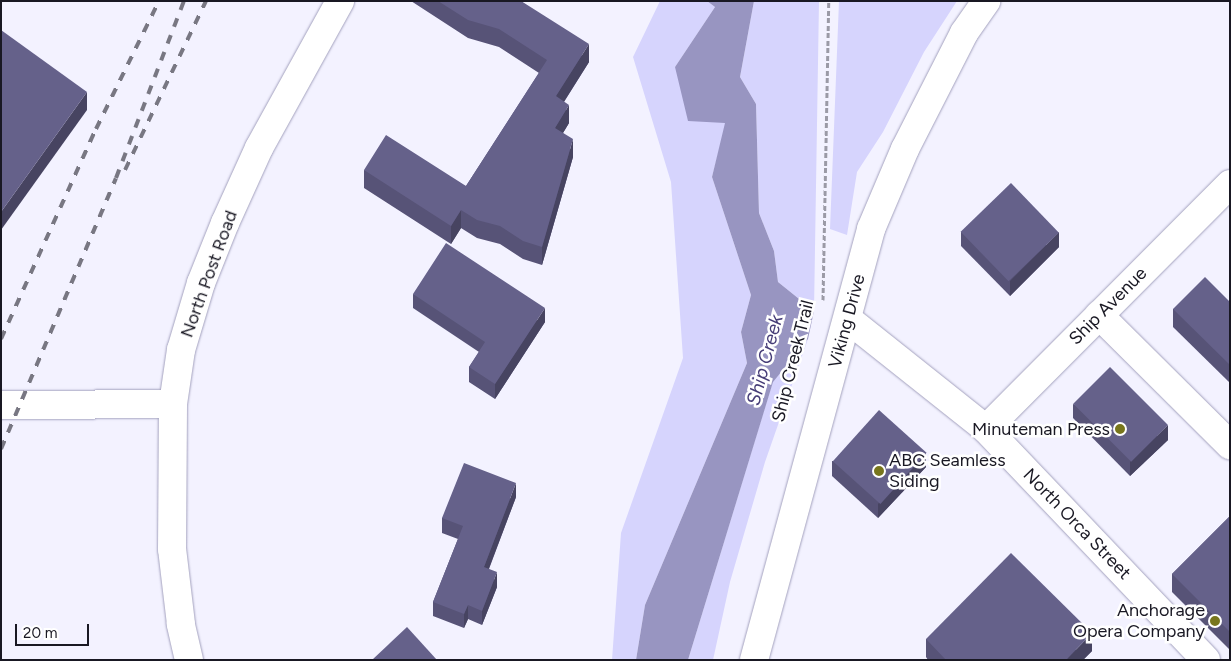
<!DOCTYPE html>
<html>
<head>
<meta charset="utf-8">
<style>
	body { margin:0 }
	#map { position:relative; width:1231px; height:661px; overflow:hidden; background:#f3f2ff; font-family:Figtree,sans-serif }
	div>[style] { position:absolute }
	.green>* { inset:0; background:#d6d4fd }
	.water>* { inset:0; background:#9895c1 }
	.path>* { height:3px; margin-top:-1.5px; transform-origin:0; background:repeating-linear-gradient(90deg,#9b9aa6 0 5px,transparent 0 7.5px) }
	.roads { filter:drop-shadow(0 0 1px #a3a1be) drop-shadow(0 0 1px #a3a1be) }
	.minor>* { height:28px; margin:-14px; padding:0 14px; transform-origin:14px; border-radius:14px; background:#fff }
	.rail>* { height:4px; margin-top:-2px; transform-origin:0; background:repeating-linear-gradient(90deg,#787782 0 9px,transparent 0 18px) }
	.wall>* { inset:0; background:#575377 }
	.shaded-wall>* { inset:0; background:#474461 }
	.building>* { inset:0; background:#65618a; transform-origin:0 0 }
	.dots>* { width:14px; height:14px; translate:-50% -50%; box-sizing:border-box; border:2px solid #fff; border-radius:50% }
	span { translate:-50% -50%; white-space:nowrap; text-align:center; line-height:1.15; -webkit-text-stroke:5px #fff; paint-order:stroke }
	.street-label { font-size:18px; color:#191823 }
	.poi-label { font-size:18px; color:#191823 }
	.right { translate:-100% -50%; text-align:right }
	.left { translate:0 -50%; text-align:left }
	.water-label { font-size:19px; color:#463d77; font-style:italic }
	.frame { position:absolute; inset:0; border:2px solid #191823; pointer-events:none }
	.scale { position:absolute; left:15px; top:624px; width:74px; height:22px; box-sizing:border-box; border:2px solid #191823; border-top:0; padding-left:6px; font-size:15px; line-height:18px; white-space:nowrap; color:#191823; -webkit-text-stroke:4px #fff; paint-order:stroke }
</style>
</head>
<body>
<div id="map">
	<div class="green">
		<div style="clip-path:polygon(660px 1px,707px 1px,715px 7px,675px 67px,726px 123px,712px 177px,751px 295px,741px 332px,747px 363px,645px 605px,636px 660px,612px 660px,621px 533px,683px 358px,671px 182px,633px 57px)"></div>
		<div style="clip-path:polygon(754px 1px,819px 1px,814px 311px,778px 282px,774px 251px,759px 213px,756px 104px,740px 77px)"></div>
		<div style="clip-path:polygon(839px 1px,957px 1px,924px 52px,883px 132px,857px 172px,847px 235px,830px 229px)"></div>
		<div style="clip-path:polygon(808px 339px,765px 462px,730px 582px,713px 660px,688px 660px,773px 381px)"></div>
	</div>
	<div class="water">
		<div style="clip-path:polygon(707px 1px,754px 1px,740px 77px,756px 104px,759px 213px,774px 251px,778px 282px,814px 311px,808px 339px,773px 382px,688px 660px,636px 660px,645px 605px,747px 363px,741px 332px,751px 295px,712px 177px,725px 123px,688px 121px,675px 67px,715px 7px)"></div>
	</div>
	<div class="path">
		<div style="left:823px;top:300px;width:299px;rotate:-88.9deg"></div>
	</div>
	<div class="roads">
		<div class="minor">
			<div style="left:1099px;top:315px;width:185px;rotate:44.8deg"></div>
			<div style="left:849px;top:320px;width:175px;rotate:38.5deg"></div>
			<div style="left:986px;top:429px;width:319px;rotate:46.4deg"></div>
			<div style="left:1px;top:405px;width:172px;rotate:-0.3deg"></div>
			<div style="left:986px;top:429px;width:346px;rotate:-45.1deg"></div>
			<div style="left:189px;top:660px;width:37px;rotate:-103deg"></div>
			<div style="left:181px;top:624px;width:76px;rotate:-96.8deg"></div>
			<div style="left:172px;top:549px;width:145px;rotate:-89.6deg"></div>
			<div style="left:173px;top:404px;width:55px;rotate:-81.6deg"></div>
			<div style="left:181px;top:350px;width:70px;rotate:-73.4deg"></div>
			<div style="left:201px;top:283px;width:65px;rotate:-68.2deg"></div>
			<div style="left:225px;top:223px;width:82px;rotate:-65.6deg"></div>
			<div style="left:259px;top:148px;width:168px;rotate:-61.1deg"></div>
			<div style="left:754px;top:660px;width:447px;rotate:-74.8deg"></div>
			<div style="left:871px;top:229px;width:87px;rotate:-67deg"></div>
			<div style="left:905px;top:149px;width:130px;rotate:-63deg"></div>
			<div style="left:964px;top:33px;width:39px;rotate:-55deg"></div>
		</div>
	</div>
	<div class="rail">
		<div style="left:125px;top:170px;width:187px;rotate:-64.4deg"></div>
		<div style="left:1px;top:339px;width:230px;rotate:-65.7deg"></div>
		<div style="left:96px;top:129px;width:143px;rotate:-63.8deg"></div>
		<div style="left:1px;top:449px;width:294px;rotate:-67deg"></div>
		<div style="left:116px;top:178px;width:190px;rotate:-69deg"></div>
	</div>
	<div class="wall">
		<div style="clip-path:polygon(411px 1px,521px 1px,589px 62px,564px 102px,569px 123px,563px 133px,573px 157px,542px 265px,523px 259px,500px 244px,477px 238px,461px 228px,451px 244px,364px 188px,364px 170px,466px 186px,539px 73px,499px 47px,468px 38px)"></div>
		<div style="clip-path:polygon(961px 232px,1059px 247px,1010px 296px,961px 246px)"></div>
		<div style="clip-path:polygon(413px 294px,545px 322px,495px 399px,469px 382px,469px 367px,479px 352px,413px 308px)"></div>
		<div style="clip-path:polygon(1230px 302px,1230px 383px,1173px 327px,1173px 309px)"></div>
		<div style="clip-path:polygon(1073px 404px,1168px 440px,1130px 476px,1073px 418px)"></div>
		<div style="clip-path:polygon(832px 461px,926px 467px,878px 518px,832px 476px)"></div>
		<div style="clip-path:polygon(516px 497px,489px 569px,497px 587px,482px 625px,468px 619px,464px 628px,433px 616px,433px 602px,458px 539px,442px 533px,442px 518px)"></div>
		<div style="clip-path:polygon(1230px 516px,1230px 650px,1172px 592px,1172px 574px)"></div>
		<div style="clip-path:polygon(926px 639px,1092px 651px,1083px 660px,928px 660px,926px 657px)"></div>
	</div>
	<div class="shaded-wall">
		<div style="clip-path:polygon(589px 44px,589px 62px,556px 114px,556px 96px)"></div>
		<div style="clip-path:polygon(87px 92px,87px 110px,1px 230px,1px 212px)"></div>
		<div style="clip-path:polygon(569px 105px,569px 123px,555px 146px,555px 128px)"></div>
		<div style="clip-path:polygon(573px 139px,573px 157px,542px 265px,542px 247px)"></div>
		<div style="clip-path:polygon(461px 210px,461px 228px,451px 244px,451px 226px)"></div>
		<div style="clip-path:polygon(1059px 232px,1059px 247px,1010px 296px,1010px 281px)"></div>
		<div style="clip-path:polygon(545px 308px,545px 322px,495px 399px,495px 384px)"></div>
		<div style="clip-path:polygon(1168px 425px,1168px 440px,1130px 476px,1130px 462px)"></div>
		<div style="clip-path:polygon(926px 453px,926px 467px,878px 518px,878px 504px)"></div>
		<div style="clip-path:polygon(516px 483px,516px 497px,484px 581px,484px 567px)"></div>
		<div style="clip-path:polygon(497px 572px,497px 587px,482px 625px,482px 611px)"></div>
		<div style="clip-path:polygon(468px 605px,468px 619px,464px 628px,464px 614px)"></div>
		<div style="clip-path:polygon(1092px 633px,1092px 651px,1083px 660px,1066px 660px)"></div>
	</div>
	<div class="building">
		<div style="clip-path:polygon(438px 1px,521px 1px,589px 44px,556px 96px,569px 105px,555px 128px,573px 139px,542px 247px,523px 241px,500px 226px,477px 220px,461px 210px,451px 226px,364px 170px,386px 135px,466px 186px,547px 60px,499px 29px,468px 20px)"></div>
		<div style="clip-path:polygon(1px 30px,87px 92px,1px 212px)"></div>
		<div style="left:1011px;top:183px;width:69px;height:70px;rotate:46deg"></div>
		<div style="clip-path:polygon(446px 243px,545px 308px,495px 384px,469px 367px,485px 342px,413px 294px)"></div>
		<div style="clip-path:polygon(1205px 277px,1230px 302px,1230px 365px,1173px 309px)"></div>
		<div style="left:1110px;top:367px;width:82px;height:52px;rotate:45deg"></div>
		<div style="left:879px;top:410px;width:64px;height:69px;rotate:42deg"></div>
		<div style="clip-path:polygon(464px 463px,516px 483px,484px 567px,497px 572px,482px 611px,468px 605px,464px 614px,433px 602px,463px 526px,442px 518px)"></div>
		<div style="clip-path:polygon(1230px 516px,1230px 632px,1172px 574px)"></div>
		<div style="clip-path:polygon(1011px 553px,1092px 633px,1066px 660px,946px 660px,926px 639px)"></div>
		<div style="clip-path:polygon(407px 627px,437px 660px,372px 660px)"></div>
	</div>
	<div class="dots">
		<div style="left:1120px;top:429px;background:#78761c"></div>
		<div style="left:879px;top:471px;background:#78761c"></div>
		<div style="left:1215px;top:621px;background:#78761c"></div>
	</div>
	<div class="street-label">
		<span style="left:209px;top:274px;rotate:-70deg">North Post Road</span>
		<span style="left:1108px;top:306px;rotate:-45deg">Ship Avenue</span>
		<span style="left:847px;top:321px;rotate:-75deg">Viking Drive</span>
		<span style="left:793px;top:361px;rotate:-76deg">Ship Creek Trail</span>
		<span style="left:1077px;top:524px;rotate:46deg">North Orca Street</span>
	</div>
	<div class="poi-label">
		<span class="right" style="left:1110px;top:429px">Minuteman Press</span>
		<span class="left" style="left:889px;top:471px">ABC Seamless<br>Siding</span>
		<span class="right" style="left:1205px;top:621px">Anchorage<br>Opera Company</span>
	</div>
	<div class="water-label">
		<span style="left:765px;top:360px;rotate:-75deg">Ship Creek</span>
	</div>
	<div class="frame"></div>
	<div class="scale">20 m</div>
</div>
</body>
</html>
